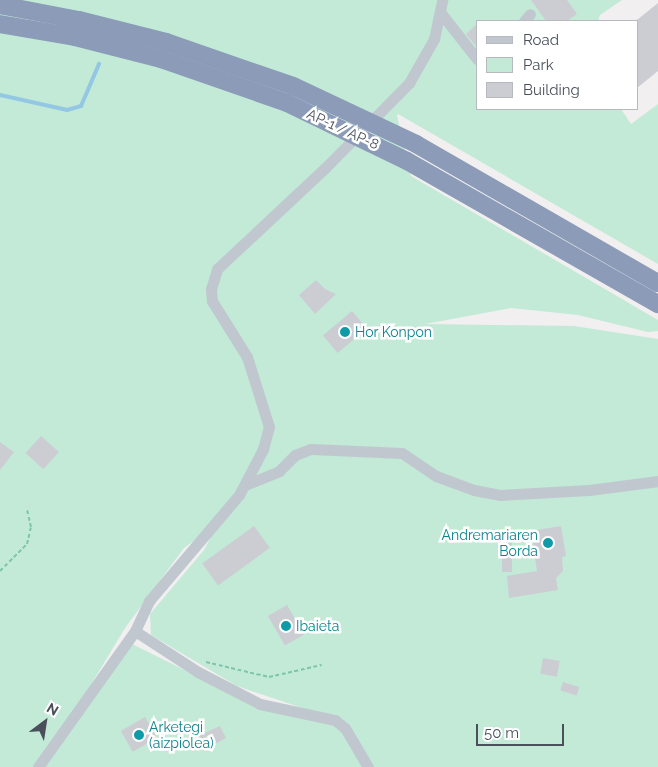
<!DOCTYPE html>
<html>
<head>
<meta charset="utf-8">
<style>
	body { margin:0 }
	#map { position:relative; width:658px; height:767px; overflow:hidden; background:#f1efef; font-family:Raleway,sans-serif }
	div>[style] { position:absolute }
	.green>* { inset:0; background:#c2ead7 }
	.stream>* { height:4px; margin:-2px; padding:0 2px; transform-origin:2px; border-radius:2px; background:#93c7e3 }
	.building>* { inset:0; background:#cccdd3; transform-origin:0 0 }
	.path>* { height:2px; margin-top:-1px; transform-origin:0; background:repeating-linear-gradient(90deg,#7dc5ab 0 4px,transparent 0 6.5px) }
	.minor>* { height:11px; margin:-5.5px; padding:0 5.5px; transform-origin:5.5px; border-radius:5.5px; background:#c1c7cf }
	.highway>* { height:18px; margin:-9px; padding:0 9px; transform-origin:9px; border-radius:9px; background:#8b9bb8 }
	.dots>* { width:14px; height:14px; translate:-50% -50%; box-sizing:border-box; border:2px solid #fff; border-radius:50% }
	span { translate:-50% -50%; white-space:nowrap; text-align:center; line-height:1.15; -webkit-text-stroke:5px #fff; paint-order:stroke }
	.street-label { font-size:14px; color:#49505a }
	.culture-label { font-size:14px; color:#0d838f }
	.left { translate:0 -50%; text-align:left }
	.right { translate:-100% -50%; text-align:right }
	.legend { position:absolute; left:476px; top:20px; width:162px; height:90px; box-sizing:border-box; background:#fff; border:1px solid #b6b9bd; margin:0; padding:6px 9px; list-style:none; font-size:15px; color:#49505a }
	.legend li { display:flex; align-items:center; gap:10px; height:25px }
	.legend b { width:25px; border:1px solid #b6b9bd }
	.north { position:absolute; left:20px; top:697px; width:50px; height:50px; -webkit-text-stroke:4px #fff; paint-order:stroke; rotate:31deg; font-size:14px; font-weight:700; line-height:20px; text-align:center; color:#49505a }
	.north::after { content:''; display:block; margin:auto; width:18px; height:22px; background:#49505a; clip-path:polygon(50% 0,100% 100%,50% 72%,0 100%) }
	.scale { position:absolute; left:476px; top:724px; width:88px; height:22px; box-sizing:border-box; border:2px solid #49505a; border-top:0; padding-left:6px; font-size:15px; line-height:18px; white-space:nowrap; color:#49505a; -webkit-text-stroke:4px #fff; paint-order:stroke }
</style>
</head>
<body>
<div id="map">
	<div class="green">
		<div style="clip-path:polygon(evenodd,0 0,622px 0,600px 15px,598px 21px,477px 21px,477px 109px,621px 109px,631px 124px,658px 104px,658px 264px,398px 114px,397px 116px,411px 176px,658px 320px,658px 331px,648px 332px,578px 315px,511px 308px,425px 324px,574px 326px,658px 339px,658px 767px,0 767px,0 0,219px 522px,204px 550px,150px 614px,151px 635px,237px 686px,332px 718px,229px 692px,130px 643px,66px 726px,125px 628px,184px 548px,219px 522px)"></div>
	</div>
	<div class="stream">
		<div style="left:0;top:95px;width:69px;rotate:12.6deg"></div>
		<div style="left:67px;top:110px;width:15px;rotate:-16deg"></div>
		<div style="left:81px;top:106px;width:46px;rotate:-66.8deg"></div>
	</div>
	<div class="building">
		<div style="clip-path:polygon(531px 0,567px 0,577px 14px,567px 21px,546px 21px)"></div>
		<div style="clip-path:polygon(658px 3px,658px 71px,637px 88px,637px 20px)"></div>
		<div style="clip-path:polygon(477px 24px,477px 44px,475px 45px,466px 34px)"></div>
		<div style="clip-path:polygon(316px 280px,325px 289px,336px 294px,315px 314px,299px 295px)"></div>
		<div style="left:352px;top:311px;width:23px;height:38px;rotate:50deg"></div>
		<div style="left:41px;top:436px;width:24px;height:23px;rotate:42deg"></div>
		<div style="clip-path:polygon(0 442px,14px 452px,0 470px)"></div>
		<div style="left:254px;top:526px;width:27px;height:64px;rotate:54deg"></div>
		<div style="clip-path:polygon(561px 526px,566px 556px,562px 557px,563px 571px,556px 578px,558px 590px,509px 598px,507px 576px,537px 571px,531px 531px)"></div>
		<div style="left:502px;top:541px;width:10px;height:31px"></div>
		<div style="left:287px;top:605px;width:34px;height:22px;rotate:60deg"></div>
		<div style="left:543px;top:658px;width:17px;height:16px;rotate:10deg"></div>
		<div style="left:563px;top:682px;width:17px;height:9px;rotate:17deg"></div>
		<div style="left:145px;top:717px;width:24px;height:28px;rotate:60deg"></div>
		<div style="clip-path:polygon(220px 726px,226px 738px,204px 750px,198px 736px)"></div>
	</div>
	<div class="path">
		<div style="left:0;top:571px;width:38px;rotate:-45deg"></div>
		<div style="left:27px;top:544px;width:17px;rotate:-77deg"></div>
		<div style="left:31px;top:527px;width:18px;rotate:-103deg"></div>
		<div style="left:206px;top:662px;width:65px;rotate:13.4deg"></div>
		<div style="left:269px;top:677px;width:54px;rotate:-12.8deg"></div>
	</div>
	<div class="minor">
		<div style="left:440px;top:12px;width:60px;rotate:51.8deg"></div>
		<div style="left:524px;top:21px;width:9px;rotate:-49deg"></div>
		<div style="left:245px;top:485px;width:37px;rotate:-22deg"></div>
		<div style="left:279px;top:471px;width:23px;rotate:-45deg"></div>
		<div style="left:295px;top:455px;width:17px;rotate:-21deg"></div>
		<div style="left:311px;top:449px;width:91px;rotate:2.5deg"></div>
		<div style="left:402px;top:453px;width:41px;rotate:34.1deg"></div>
		<div style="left:436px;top:476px;width:40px;rotate:20.2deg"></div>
		<div style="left:474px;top:490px;width:26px;rotate:11deg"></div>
		<div style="left:500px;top:495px;width:89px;rotate:-3.2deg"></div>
		<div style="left:589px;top:490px;width:70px;rotate:-7.4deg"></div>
		<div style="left:135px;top:631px;width:75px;rotate:33.1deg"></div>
		<div style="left:198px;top:672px;width:70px;rotate:27.3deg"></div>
		<div style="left:260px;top:704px;width:77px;rotate:12deg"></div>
		<div style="left:335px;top:720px;width:13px;rotate:39deg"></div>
		<div style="left:345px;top:728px;width:45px;rotate:59.5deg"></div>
		<div style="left:38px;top:767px;width:167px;rotate:-54.5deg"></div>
		<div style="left:135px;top:631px;width:33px;rotate:-65deg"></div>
		<div style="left:149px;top:601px;width:139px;rotate:-49.7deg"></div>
		<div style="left:239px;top:495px;width:52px;rotate:-62.4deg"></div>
		<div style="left:263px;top:449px;width:23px;rotate:-75deg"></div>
		<div style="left:269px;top:427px;width:73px;rotate:-107.4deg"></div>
		<div style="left:247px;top:357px;width:66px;rotate:-122deg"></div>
		<div style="left:212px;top:301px;width:12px;rotate:-95deg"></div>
		<div style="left:211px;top:289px;width:21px;rotate:-73deg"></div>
		<div style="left:217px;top:269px;width:148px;rotate:-43.1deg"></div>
		<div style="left:325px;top:168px;width:120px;rotate:-45.3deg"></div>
		<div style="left:409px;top:83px;width:51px;rotate:-60.4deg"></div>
		<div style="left:434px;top:39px;width:40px;rotate:-78deg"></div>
	</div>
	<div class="highway">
		<div style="left:0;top:5px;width:80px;rotate:10.8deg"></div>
		<div style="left:79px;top:20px;width:90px;rotate:14.2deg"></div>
		<div style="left:166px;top:42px;width:134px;rotate:19.1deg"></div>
		<div style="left:293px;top:86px;width:136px;rotate:25.2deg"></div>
		<div style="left:416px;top:144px;width:279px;rotate:29.9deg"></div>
		<div style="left:0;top:24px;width:76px;rotate:9.8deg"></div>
		<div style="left:75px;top:37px;width:89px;rotate:14.3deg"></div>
		<div style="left:161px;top:59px;width:133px;rotate:19.2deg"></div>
		<div style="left:287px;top:103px;width:133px;rotate:25.8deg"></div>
		<div style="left:407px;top:161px;width:289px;rotate:29.7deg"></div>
	</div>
	<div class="dots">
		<div style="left:345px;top:332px;background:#0f9aa8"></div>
		<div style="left:548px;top:543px;background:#0f9aa8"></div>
		<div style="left:286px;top:626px;background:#0f9aa8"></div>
		<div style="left:139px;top:735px;background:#0f9aa8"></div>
	</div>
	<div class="street-label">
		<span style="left:343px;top:129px;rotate:25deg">AP-1 / AP-8</span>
	</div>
	<div class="culture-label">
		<span class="left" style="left:355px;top:332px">Hor Konpon</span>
		<span class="right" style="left:538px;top:543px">Andremariaren<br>Borda</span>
		<span class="left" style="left:296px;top:626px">Ibaieta</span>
		<span class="left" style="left:149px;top:735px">Arketegi<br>(aizpiolea)</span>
	</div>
	<ul class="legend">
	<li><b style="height:6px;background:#c1c7cf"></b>Road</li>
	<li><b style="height:14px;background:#c2ead7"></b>Park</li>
	<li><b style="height:14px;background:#cccdd3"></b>Building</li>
	</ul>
	<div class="north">N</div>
	<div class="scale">50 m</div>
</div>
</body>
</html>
